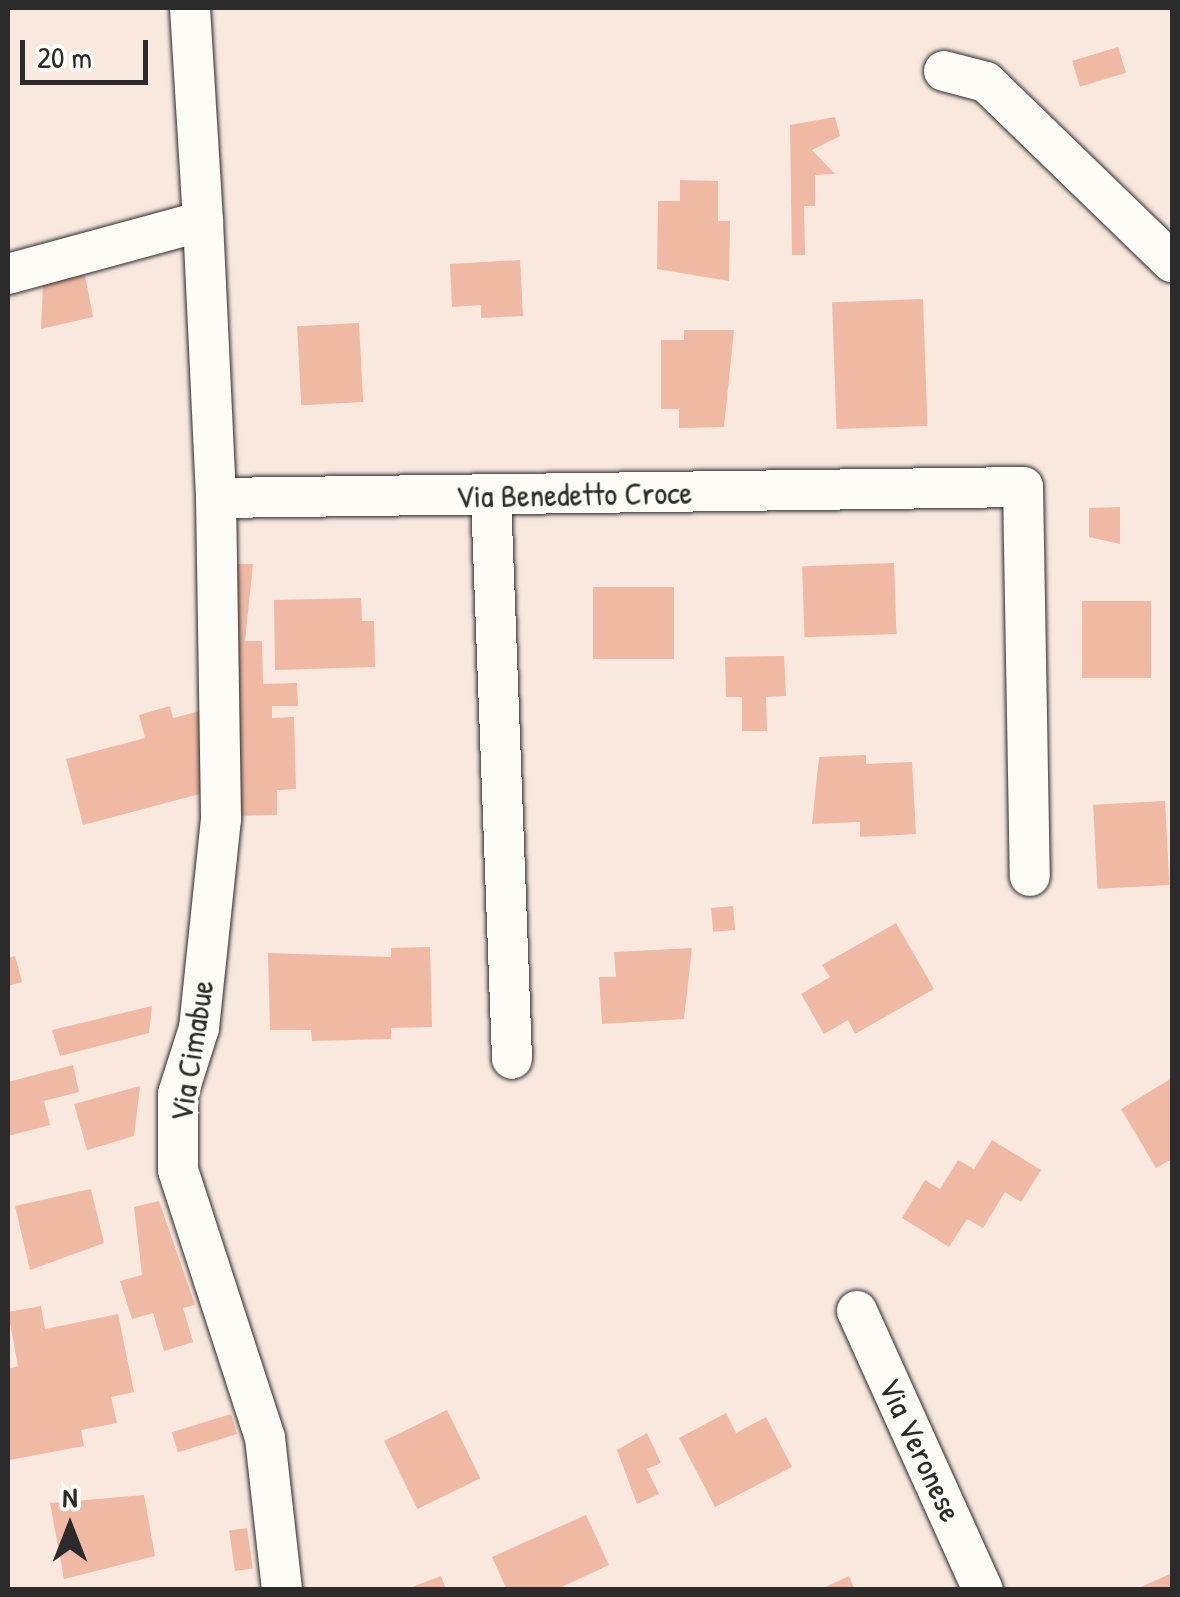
<!DOCTYPE html>
<html>
<head>
<meta charset="utf-8">
<style>
	body { margin:0 }
	#map { position:relative; width:1180px; height:1597px; overflow:hidden; background:#f9e8de; font-family:"Patrick Hand",sans-serif }
	div>[style] { position:absolute }
	.building>* { inset:0; background:#f0b9a4; transform-origin:0 0 }
	.roads { filter:drop-shadow(0 0 2px #2b2b2b) drop-shadow(0 0 2px #2b2b2b) }
	.minor>* { height:40px; margin:-20px; padding:0 20px; transform-origin:20px; border-radius:20px; background:#fdfcf7 }
	span { translate:-50% -50%; white-space:nowrap; text-align:center; line-height:1.15; -webkit-text-stroke:8px #fdfcf7; paint-order:stroke }
	.street-label { font-size:32px; color:#2b2b2b }
	.frame { position:absolute; inset:0; border:10px solid #2b2b2b; pointer-events:none }
	.north { position:absolute; left:20px; top:1477px; width:100px; height:100px; -webkit-text-stroke:8px #fdfcf7; paint-order:stroke; rotate:0deg; font-size:28px; font-weight:700; line-height:40px; text-align:center; color:#2b2b2b }
	.north::after { content:''; display:block; margin:auto; width:35px; height:45px; background:#2b2b2b; clip-path:polygon(50% 0,100% 100%,50% 72%,0 100%) }
	.scale { position:absolute; left:20px; top:40px; width:128px; height:45px; box-sizing:border-box; border:5px solid #2b2b2b; border-top:0; padding-left:12px; font-size:30px; line-height:35px; white-space:nowrap; color:#2b2b2b; -webkit-text-stroke:8px #fdfcf7; paint-order:stroke }
</style>
</head>
<body>
<div id="map">
	<div class="building">
		<div style="left:1118px;top:47px;width:27px;height:48px;rotate:73deg"></div>
		<div style="clip-path:polygon(835px 117px,840px 136px,812px 150px,835px 174px,815px 175px,815px 206px,804px 206px,805px 255px,792px 255px,790px 125px)"></div>
		<div style="clip-path:polygon(680px 180px,718px 181px,718px 221px,730px 221px,729px 281px,657px 269px,658px 201px,680px 201px)"></div>
		<div style="clip-path:polygon(520px 260px,523px 316px,481px 318px,481px 305px,452px 307px,450px 264px)"></div>
		<div style="clip-path:polygon(85px 275px,93px 317px,41px 329px,43px 284px)"></div>
		<div style="left:923px;top:299px;width:127px;height:91px;rotate:88deg"></div>
		<div style="left:359px;top:323px;width:79px;height:62px;rotate:87deg"></div>
		<div style="clip-path:polygon(684px 330px,734px 330px,724px 427px,679px 428px,679px 409px,661px 409px,661px 340px,684px 340px)"></div>
		<div style="clip-path:polygon(1120px 507px,1120px 544px,1089px 537px,1089px 508px)"></div>
		<div style="left:894px;top:563px;width:71px;height:92px;rotate:88deg"></div>
		<div style="clip-path:polygon(230px 564px,253px 564px,245px 641px,262px 641px,263px 684px,297px 683px,298px 706px,272px 706px,272px 718px,294px 717px,296px 789px,277px 790px,277px 815px,237px 816px)"></div>
		<div style="left:674px;top:587px;width:72px;height:81px;rotate:90deg"></div>
		<div style="clip-path:polygon(361px 598px,362px 621px,374px 621px,375px 667px,275px 670px,274px 600px)"></div>
		<div style="left:1151px;top:601px;width:77px;height:69px;rotate:90deg"></div>
		<div style="clip-path:polygon(784px 656px,786px 696px,766px 697px,767px 731px,742px 731px,742px 697px,726px 697px,725px 657px)"></div>
		<div style="clip-path:polygon(170px 706px,173px 718px,204px 710px,207px 792px,83px 825px,66px 759px,145px 738px,139px 715px)"></div>
		<div style="clip-path:polygon(866px 755px,866px 764px,912px 762px,916px 834px,860px 837px,860px 822px,812px 824px,819px 757px)"></div>
		<div style="left:1165px;top:801px;width:84px;height:72px;rotate:87deg"></div>
		<div style="left:733px;top:906px;width:24px;height:22px;rotate:85deg"></div>
		<div style="clip-path:polygon(896px 923px,934px 989px,855px 1034px,848px 1020px,824px 1034px,801px 994px,830px 977px,822px 965px)"></div>
		<div style="clip-path:polygon(430px 947px,432px 1027px,391px 1028px,391px 1039px,312px 1041px,311px 1030px,270px 1030px,268px 953px,391px 957px,391px 948px)"></div>
		<div style="clip-path:polygon(692px 948px,684px 1019px,602px 1024px,599px 977px,616px 977px,614px 952px)"></div>
		<div style="clip-path:polygon(15px 956px,22px 982px,8px 986px,8px 958px)"></div>
		<div style="clip-path:polygon(152px 1006px,149px 1033px,60px 1056px,52px 1030px)"></div>
		<div style="clip-path:polygon(73px 1065px,79px 1092px,44px 1101px,50px 1125px,8px 1136px,8px 1082px)"></div>
		<div style="clip-path:polygon(1172px 1078px,1172px 1159px,1156px 1168px,1121px 1109px)"></div>
		<div style="clip-path:polygon(140px 1086px,134px 1136px,87px 1150px,74px 1104px)"></div>
		<div style="clip-path:polygon(992px 1140px,1041px 1170px,1021px 1202px,1005px 1192px,983px 1228px,967px 1219px,949px 1247px,902px 1218px,925px 1180px,940px 1189px,958px 1160px,974px 1169px)"></div>
		<div style="clip-path:polygon(91px 1189px,104px 1243px,30px 1270px,15px 1206px)"></div>
		<div style="clip-path:polygon(159px 1201px,195px 1305px,183px 1308px,193px 1342px,164px 1351px,153px 1313px,132px 1319px,120px 1281px,142px 1275px,134px 1207px)"></div>
		<div style="clip-path:polygon(41px 1306px,45px 1329px,118px 1314px,134px 1392px,111px 1397px,117px 1423px,81px 1430px,84px 1446px,9px 1460px,8px 1369px,18px 1366px,8px 1312px)"></div>
		<div style="left:447px;top:1410px;width:76px;height:70px;rotate:64deg"></div>
		<div style="clip-path:polygon(726px 1413px,736px 1433px,766px 1417px,792px 1467px,715px 1507px,679px 1438px)"></div>
		<div style="left:231px;top:1414px;width:21px;height:62px;rotate:73deg"></div>
		<div style="clip-path:polygon(647px 1433px,661px 1463px,647px 1469px,659px 1494px,637px 1504px,617px 1450px)"></div>
		<div style="clip-path:polygon(144px 1495px,155px 1556px,64px 1579px,50px 1503px)"></div>
		<div style="clip-path:polygon(586px 1515px,609px 1565px,555px 1590px,507px 1590px,492px 1557px)"></div>
		<div style="left:247px;top:1528px;width:41px;height:18px;rotate:82deg"></div>
		<div style="clip-path:polygon(1172px 1573px,1172px 1590px,1134px 1590px)"></div>
		<div style="clip-path:polygon(441px 1576px,446px 1590px,408px 1590px,407px 1589px)"></div>
		<div style="clip-path:polygon(849px 1576px,855px 1590px,819px 1590px)"></div>
	</div>
	<div class="roads">
		<div class="minor">
			<div style="left:190px;top:8px;width:213px;rotate:86.5deg"></div>
			<div style="left:944px;top:71px;width:43px;rotate:14.7deg"></div>
			<div style="left:986px;top:82px;width:259px;rotate:44.1deg"></div>
			<div style="left:8px;top:274px;width:202px;rotate:-15.2deg"></div>
			<div style="left:203px;top:221px;width:277px;rotate:87.3deg"></div>
			<div style="left:216px;top:498px;width:807px;rotate:-0.78deg"></div>
			<div style="left:1023px;top:487px;width:389px;rotate:89deg"></div>
			<div style="left:491px;top:496px;width:563px;rotate:87.86deg"></div>
			<div style="left:216px;top:498px;width:321px;rotate:89.1deg"></div>
			<div style="left:221px;top:819px;width:210px;rotate:96deg"></div>
			<div style="left:199px;top:1028px;width:69px;rotate:107.7deg"></div>
			<div style="left:178px;top:1094px;width:76px;rotate:90deg"></div>
			<div style="left:178px;top:1170px;width:282px;rotate:72deg"></div>
			<div style="left:265px;top:1438px;width:153px;rotate:83.6deg"></div>
			<div style="left:857px;top:1311px;width:306px;rotate:65.7deg"></div>
		</div>
	</div>
	<div class="street-label">
		<span style="left:574px;top:495px;rotate:-1deg">Via Benedetto Croce</span>
		<span style="left:192px;top:1051px;rotate:-81deg">Via Cimabue</span>
		<span style="left:920px;top:1450px;rotate:65deg">Via Veronese</span>
	</div>
	<div class="frame"></div>
	<div class="north">N</div>
	<div class="scale">20 m</div>
</div>
</body>
</html>
